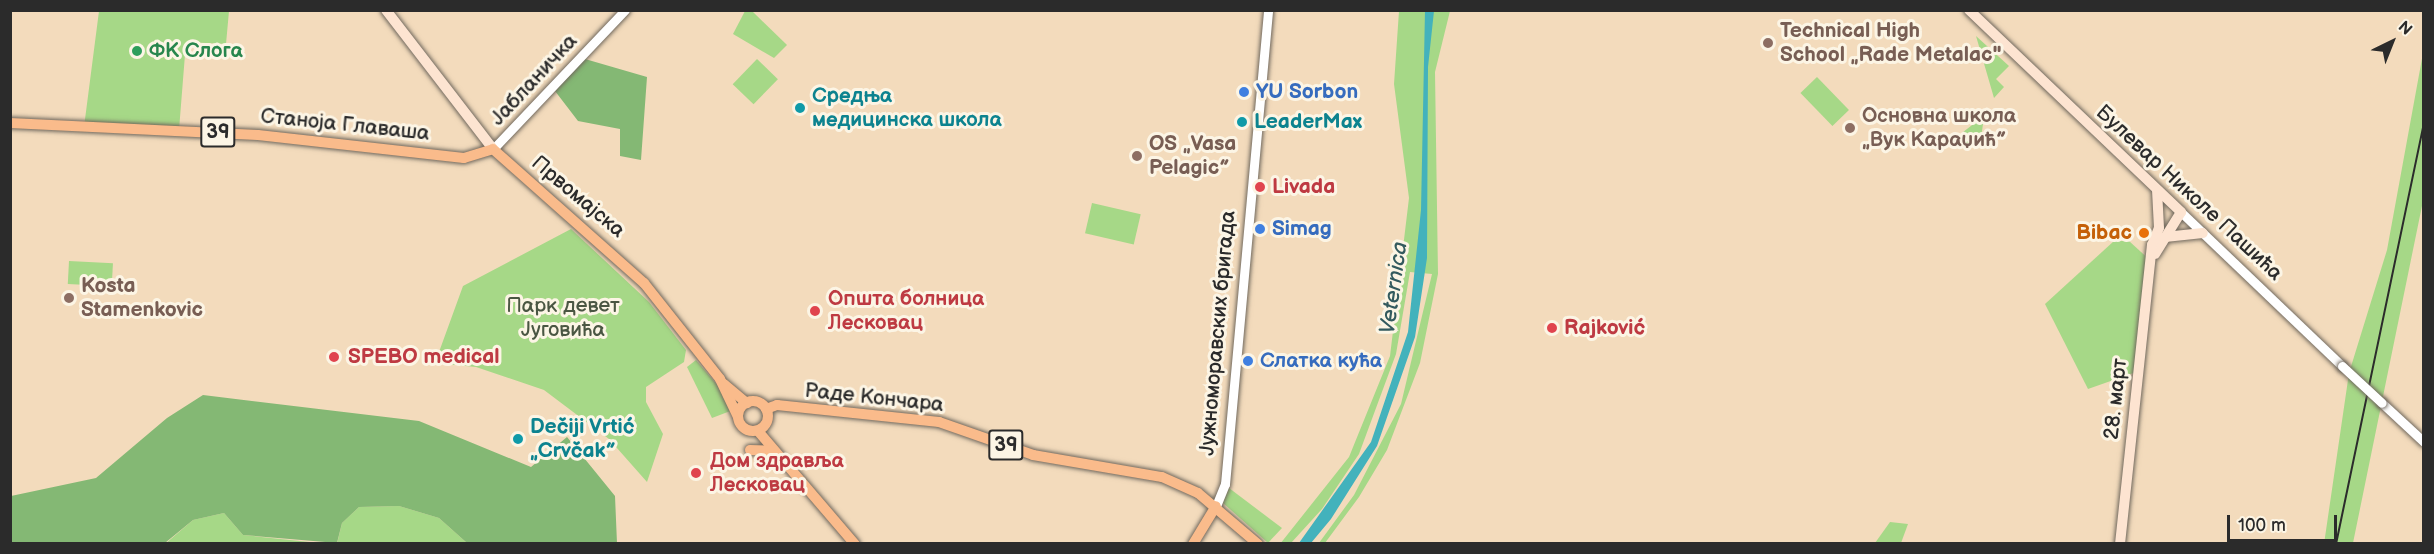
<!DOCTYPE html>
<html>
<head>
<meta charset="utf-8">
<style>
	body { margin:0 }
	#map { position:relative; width:2434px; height:554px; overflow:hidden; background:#f3dbbc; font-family:"Balsamiq Sans",sans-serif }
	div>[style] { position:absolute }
	.green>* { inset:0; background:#a6d887; transform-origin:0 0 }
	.forest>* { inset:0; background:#84b874 }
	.water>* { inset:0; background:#43b2bc }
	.roads { filter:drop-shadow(0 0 2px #71695e) drop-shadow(0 0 2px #71695e) }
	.tertiary>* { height:9px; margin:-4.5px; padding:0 4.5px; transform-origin:4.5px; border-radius:4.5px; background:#fff }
	.secondary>* { height:10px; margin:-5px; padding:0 5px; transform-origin:5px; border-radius:5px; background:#fde4d1 }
	.primary>* { height:10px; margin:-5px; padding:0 5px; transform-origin:5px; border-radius:5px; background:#fabb8b }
	.primary>.ring { margin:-5px; padding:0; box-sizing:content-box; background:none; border:10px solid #fabb8b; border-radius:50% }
	.rail>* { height:2px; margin:-1px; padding:0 1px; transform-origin:1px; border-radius:1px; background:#2b2b2b }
	.bridges { filter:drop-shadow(0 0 2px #71695e) drop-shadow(0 0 2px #71695e) }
	.tertiary-bridge>* { height:9px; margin:-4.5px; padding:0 4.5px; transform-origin:4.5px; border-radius:4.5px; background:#fff }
	.dots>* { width:16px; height:16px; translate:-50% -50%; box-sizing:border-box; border:3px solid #fcf5e5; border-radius:50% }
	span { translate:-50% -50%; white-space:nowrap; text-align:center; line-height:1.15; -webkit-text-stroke:6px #fcf5e5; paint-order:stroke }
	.shield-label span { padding:2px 4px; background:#fcf5e5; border:2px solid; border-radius:4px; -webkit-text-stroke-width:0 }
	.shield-label { font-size:20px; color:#2b2b2b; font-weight:700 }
	.education-label { font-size:21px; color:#785e54; font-weight:700 }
	.left { translate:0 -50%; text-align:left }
	.leisure-label { font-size:21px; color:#27864d; font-weight:700 }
	.street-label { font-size:21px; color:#2b2b2b }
	.shop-label { font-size:21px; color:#366cbe; font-weight:700 }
	.culture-label { font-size:21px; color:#0d838f; font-weight:700 }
	.health-label { font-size:21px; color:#be3a42; font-weight:700 }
	.food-label { font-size:21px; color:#c56008; font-weight:700 }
	.right { translate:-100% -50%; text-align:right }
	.park-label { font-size:21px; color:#4a5642 }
	.water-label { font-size:22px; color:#335a5e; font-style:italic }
	.frame { position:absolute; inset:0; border:12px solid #2b2b2b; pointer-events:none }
	.north { position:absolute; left:2362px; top:12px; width:60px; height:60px; -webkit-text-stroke:4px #fcf5e5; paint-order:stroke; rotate:43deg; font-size:16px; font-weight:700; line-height:24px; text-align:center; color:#2b2b2b }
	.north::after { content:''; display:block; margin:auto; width:21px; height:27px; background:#2b2b2b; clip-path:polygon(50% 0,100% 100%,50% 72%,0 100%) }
	.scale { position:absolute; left:2227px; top:515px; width:110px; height:27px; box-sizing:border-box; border:3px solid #2b2b2b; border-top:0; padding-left:8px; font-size:18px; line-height:21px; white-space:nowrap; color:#2b2b2b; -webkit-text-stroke:4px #fcf5e5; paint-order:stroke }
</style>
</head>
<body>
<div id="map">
	<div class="green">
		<div style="clip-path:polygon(99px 11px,229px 11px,226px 44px,186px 42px,179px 130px,84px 127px)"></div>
		<div style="clip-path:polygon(745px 11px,752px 11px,787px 45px,774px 58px,733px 34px)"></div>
		<div style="clip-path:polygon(1399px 11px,1450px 11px,1435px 72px,1438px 274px,1420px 363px,1387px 450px,1359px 497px,1325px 543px,1319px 543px,1354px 495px,1401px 404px,1432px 274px,1410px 272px,1396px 354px,1359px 454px,1322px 509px,1291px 543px,1280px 544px,1349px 457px,1390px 356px,1409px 198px,1394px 84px)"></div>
		<div style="clip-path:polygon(1976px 36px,2009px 66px,1996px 79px,2004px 87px,1994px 98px)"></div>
		<div style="clip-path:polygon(2423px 53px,2423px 201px,2353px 543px,2324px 544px,2349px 373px,2387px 250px)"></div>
		<div style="left:757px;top:59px;width:29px;height:35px;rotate:44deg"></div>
		<div style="left:1817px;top:77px;width:46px;height:23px;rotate:46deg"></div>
		<div style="clip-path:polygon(1984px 117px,1980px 145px,1949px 143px,1976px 122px)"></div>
		<div style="left:1092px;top:203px;width:50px;height:31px;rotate:13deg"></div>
		<div style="clip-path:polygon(571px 229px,649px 302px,686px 350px,684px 362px,646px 387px,646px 402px,663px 434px,647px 482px,609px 439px,544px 390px,476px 367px,435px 363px,463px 286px)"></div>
		<div style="clip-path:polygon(2114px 241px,2129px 241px,2152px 262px,2139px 371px,2088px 389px,2045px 304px)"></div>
		<div style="left:69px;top:261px;width:44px;height:23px;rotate:3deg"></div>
		<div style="clip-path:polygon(696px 360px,718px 386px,733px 410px,712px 418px,687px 367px)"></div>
		<div style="clip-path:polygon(1229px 488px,1282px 528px,1268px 543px,1223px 503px)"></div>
		<div style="clip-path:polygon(399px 506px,439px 518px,467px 543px,337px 544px,342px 523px,359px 507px)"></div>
		<div style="clip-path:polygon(224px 513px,243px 535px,319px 543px,165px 544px,193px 520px)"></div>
		<div style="clip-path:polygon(1890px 522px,1908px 524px,1901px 543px,1875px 543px)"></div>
	</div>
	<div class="forest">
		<div style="clip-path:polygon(585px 59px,647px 77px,641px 160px,620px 156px,620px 129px,578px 121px,555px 91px)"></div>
		<div style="clip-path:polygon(203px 395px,419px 421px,531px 467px,567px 437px,615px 496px,617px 543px,467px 543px,439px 518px,399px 506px,359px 507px,342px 523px,337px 543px,243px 535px,224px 513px,193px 520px,165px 543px,11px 543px,11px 496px,96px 478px,167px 418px)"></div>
	</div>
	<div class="water">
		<div style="clip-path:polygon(1425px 10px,1434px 11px,1428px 67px,1427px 258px,1415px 337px,1377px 446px,1331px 519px,1311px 543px,1299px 543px,1371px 442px,1408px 332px,1421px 210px)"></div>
	</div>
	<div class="roads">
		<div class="tertiary">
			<div style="left:493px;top:149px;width:192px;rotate:-46.5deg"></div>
			<div style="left:2181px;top:212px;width:223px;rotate:43.7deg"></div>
			<div style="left:2382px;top:403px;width:57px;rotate:42.9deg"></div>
			<div style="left:1216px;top:506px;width:24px;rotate:-68deg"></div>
			<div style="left:1225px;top:484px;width:476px;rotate:-84.8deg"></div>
		</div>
		<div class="secondary">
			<div style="left:386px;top:10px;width:175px;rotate:52.4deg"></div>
			<div style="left:1969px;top:10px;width:293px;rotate:43.6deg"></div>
			<div style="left:2165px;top:237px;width:38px;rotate:-6deg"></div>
			<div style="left:2155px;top:254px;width:49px;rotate:-58.2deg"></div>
			<div style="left:2120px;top:544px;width:301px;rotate:-83.9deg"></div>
			<div style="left:2152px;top:245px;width:18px;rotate:-68deg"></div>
			<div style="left:2159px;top:228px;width:38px;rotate:-93deg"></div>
		</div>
		<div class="primary">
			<div style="left:10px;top:123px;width:248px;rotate:2.8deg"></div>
			<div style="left:258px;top:135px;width:207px;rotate:6.4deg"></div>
			<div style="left:464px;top:158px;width:30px;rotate:-17deg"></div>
			<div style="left:493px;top:149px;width:202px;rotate:41.6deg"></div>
			<div style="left:644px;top:283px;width:122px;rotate:51.6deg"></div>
			<div style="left:720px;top:379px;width:42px;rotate:64.7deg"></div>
			<div style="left:724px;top:384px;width:30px;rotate:40deg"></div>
			<div class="ring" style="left:738px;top:401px;width:20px;height:20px"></div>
			<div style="left:766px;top:409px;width:12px;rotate:-20deg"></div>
			<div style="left:777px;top:405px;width:163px;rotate:6deg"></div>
			<div style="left:939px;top:422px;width:100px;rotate:19.3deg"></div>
			<div style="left:1033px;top:455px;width:131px;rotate:9.7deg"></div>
			<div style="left:1162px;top:477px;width:39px;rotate:24deg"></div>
			<div style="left:1198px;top:493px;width:79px;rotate:40.4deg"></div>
			<div style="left:758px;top:431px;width:149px;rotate:49.4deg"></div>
			<div style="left:750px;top:450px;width:24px;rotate:2deg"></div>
			<div style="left:1193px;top:544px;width:44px;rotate:-58.8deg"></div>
		</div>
	</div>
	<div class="rail">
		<div style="left:2336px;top:544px;width:432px;rotate:-78.2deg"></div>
	</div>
	<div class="bridges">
		<div class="tertiary-bridge">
			<div style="left:2342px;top:366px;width:54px;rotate:42.8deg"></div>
		</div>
	</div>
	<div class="dots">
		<div style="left:1768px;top:43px;background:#8d6e63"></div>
		<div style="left:137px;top:51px;background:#2e9e5b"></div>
		<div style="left:1244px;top:92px;background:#3f7fe0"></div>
		<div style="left:800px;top:108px;background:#0f9aa8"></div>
		<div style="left:1242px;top:122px;background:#0f9aa8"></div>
		<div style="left:1850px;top:128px;background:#8d6e63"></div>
		<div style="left:1137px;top:156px;background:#8d6e63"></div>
		<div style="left:1260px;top:187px;background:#e0444e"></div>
		<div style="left:1260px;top:229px;background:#3f7fe0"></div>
		<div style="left:2144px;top:233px;background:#e8710a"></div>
		<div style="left:69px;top:298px;background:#8d6e63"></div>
		<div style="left:815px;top:311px;background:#e0444e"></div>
		<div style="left:1552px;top:328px;background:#e0444e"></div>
		<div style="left:334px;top:357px;background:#e0444e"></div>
		<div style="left:1248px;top:361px;background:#3f7fe0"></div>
		<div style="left:518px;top:439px;background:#0f9aa8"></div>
		<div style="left:696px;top:473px;background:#e0444e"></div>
	</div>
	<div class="shield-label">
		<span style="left:218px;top:132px">39</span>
		<span style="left:1006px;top:445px">39</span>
	</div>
	<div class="education-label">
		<span class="left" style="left:1780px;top:43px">Technical High<br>School „Rade Metalac"</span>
		<span class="left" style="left:1862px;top:128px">Основна школа<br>„Вук Караџић”</span>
		<span class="left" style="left:1149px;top:156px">OS „Vasa<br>Pelagic”</span>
		<span class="left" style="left:81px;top:298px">Kosta<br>Stamenkovic</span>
	</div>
	<div class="leisure-label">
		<span class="left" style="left:149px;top:51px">ФК Слога</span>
	</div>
	<div class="street-label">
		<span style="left:534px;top:80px;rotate:-47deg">Јабланичка</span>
		<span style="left:345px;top:125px;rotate:6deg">Станоја Главаша</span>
		<span style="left:2189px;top:193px;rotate:43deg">Булевар Николе Пашића</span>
		<span style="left:578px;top:197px;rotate:40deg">Првомајска</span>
		<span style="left:1218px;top:333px;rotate:-85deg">Јужноморавских бригада</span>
		<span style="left:874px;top:398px;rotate:6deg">Раде Кончара</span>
		<span style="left:2116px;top:399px;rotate:-84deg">28. март</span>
	</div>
	<div class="shop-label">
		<span class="left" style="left:1256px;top:92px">YU Sorbon</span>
		<span class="left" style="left:1272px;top:229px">Simag</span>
		<span class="left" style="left:1260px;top:361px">Слатка кућа</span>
	</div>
	<div class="culture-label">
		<span class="left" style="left:812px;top:108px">Средња<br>медицинска школа</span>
		<span class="left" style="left:1254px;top:122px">LeaderMax</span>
		<span class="left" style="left:530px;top:439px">Dečiji Vrtić<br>„Crvčak”</span>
	</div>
	<div class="health-label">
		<span class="left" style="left:1272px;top:187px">Livada</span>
		<span class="left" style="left:828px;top:311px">Општа болница<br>Лесковац</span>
		<span class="left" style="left:1564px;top:328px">Rajković</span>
		<span class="left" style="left:348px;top:357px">SPEBO medical</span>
		<span class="left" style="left:710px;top:473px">Дом здравља<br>Лесковац</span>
	</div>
	<div class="food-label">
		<span class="right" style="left:2132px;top:233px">Bibac</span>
	</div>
	<div class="park-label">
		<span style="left:563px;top:318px">Парк девет<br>Југовића</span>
	</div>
	<div class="water-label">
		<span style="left:1394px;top:288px;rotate:-82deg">Veternica</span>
	</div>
	<div class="frame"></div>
	<div class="north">N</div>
	<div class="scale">100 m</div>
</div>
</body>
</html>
